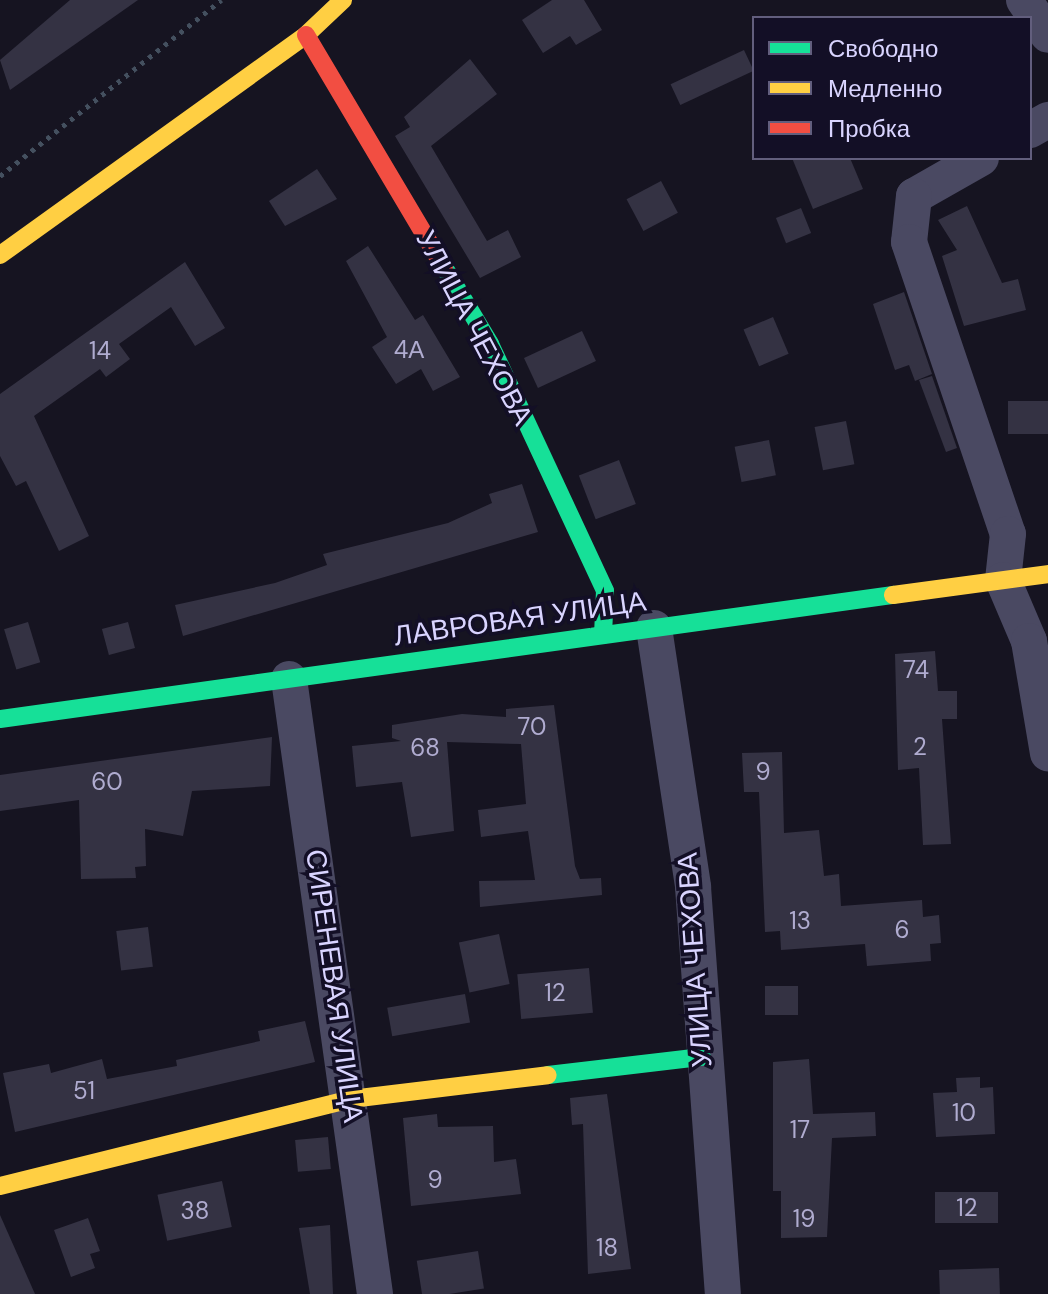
<!DOCTYPE html>
<html>
<head>
<meta charset="utf-8">
<style>
	body { margin:0 }
	#map { position:relative; width:1048px; height:1294px; overflow:hidden; background:#161421; font-family:"DM Sans",sans-serif }
	div>[style] { position:absolute }
	.building>* { inset:0; background:#343243; transform-origin:0 0 }
	.path>* { height:5px; margin-top:-2.5px; transform-origin:0; background:repeating-linear-gradient(90deg,#44505f 0 4px,transparent 0 10px) }
	.street>* { height:36px; margin:-18px; padding:0 18px; transform-origin:18px; border-radius:18px; background:#4a4962 }
	.fast>* { height:18px; margin:-9px; padding:0 9px; transform-origin:9px; border-radius:9px; background:#16e098 }
	.slow>* { height:18px; margin:-9px; padding:0 9px; transform-origin:9px; border-radius:9px; background:#ffcf43 }
	.jam>* { height:18px; margin:-9px; padding:0 9px; transform-origin:9px; border-radius:9px; background:#f24e42 }
	span { translate:-50% -50%; white-space:nowrap; text-align:center; line-height:1.15; -webkit-text-stroke:7px #130f26; paint-order:stroke }
	.number-label { font-size:24px; color:#b0acd0 }
	.number-label span { -webkit-text-stroke-width:0 }
	.street-label { font-size:28px; color:#d9d4ff }
	.legend { position:absolute; left:752px; top:16px; width:280px; height:144px; box-sizing:border-box; background:#130f26; border:2px solid #625e7d; margin:0; padding:10px 14px; list-style:none; font-size:24px; color:#d9d4ff }
	.legend li { display:flex; align-items:center; gap:16px; height:40px }
	.legend b { width:40px; border:2px solid #625e7d }
</style>
</head>
<body>
<div id="map">
	<div class="building">
		<div style="clip-path:polygon(70px 0,138px 0,10px 90px,0 60px)"></div>
		<div style="clip-path:polygon(552px 0,584px 0,602px 30px,576px 45px,570px 36px,543px 53px,522px 20px)"></div>
		<div style="left:744px;top:50px;width:23px;height:81px;rotate:65deg"></div>
		<div style="clip-path:polygon(470px 59px,497px 94px,431px 146px,487px 241px,508px 230px,521px 257px,480px 278px,395px 136px,410px 127px,404px 117px)"></div>
		<div style="clip-path:polygon(792px 158px,850px 158px,863px 189px,813px 209px)"></div>
		<div style="clip-path:polygon(317px 169px,337px 199px,285px 226px,269px 201px)"></div>
		<div style="left:661px;top:181px;width:36px;height:39px;rotate:62deg"></div>
		<div style="clip-path:polygon(967px 206px,1002px 283px,1018px 279px,1026px 310px,964px 326px,942px 256px,957px 250px,938px 220px)"></div>
		<div style="left:801px;top:208px;width:27px;height:27px;rotate:68deg"></div>
		<div style="clip-path:polygon(368px 246px,415px 320px,423px 315px,460px 377px,433px 391px,421px 369px,396px 384px,372px 347px,387px 337px,346px 261px)"></div>
		<div style="clip-path:polygon(185px 262px,225px 328px,195px 346px,171px 307px,119px 344px,130px 359px,106px 377px,100px 369px,34px 416px,89px 536px,59px 551px,26px 481px,16px 486px,0 456px,0 394px)"></div>
		<div style="clip-path:polygon(904px 292px,932px 374px,915px 381px,909px 365px,895px 370px,873px 304px)"></div>
		<div style="left:773px;top:317px;width:40px;height:32px;rotate:67deg"></div>
		<div style="left:582px;top:331px;width:33px;height:64px;rotate:65deg"></div>
		<div style="clip-path:polygon(932px 376px,957px 448px,946px 452px,919px 380px)"></div>
		<div style="left:1048px;top:401px;width:33px;height:40px;rotate:90deg"></div>
		<div style="left:846px;top:421px;width:44px;height:32px;rotate:79deg"></div>
		<div style="left:769px;top:440px;width:36px;height:35px;rotate:79deg"></div>
		<div style="left:619px;top:460px;width:47px;height:43px;rotate:69deg"></div>
		<div style="clip-path:polygon(522px 484px,538px 532px,183px 636px,175px 605px,275px 583px,327px 565px,323px 554px,448px 523px,492px 503px,489px 494px)"></div>
		<div style="left:28px;top:622px;width:42px;height:25px;rotate:73deg"></div>
		<div style="left:128px;top:622px;width:27px;height:27px;rotate:75deg"></div>
		<div style="clip-path:polygon(935px 651px,938px 691px,957px 691px,957px 719px,942px 719px,951px 844px,923px 845px,919px 768px,898px 770px,895px 654px)"></div>
		<div style="clip-path:polygon(554px 705px,575px 866px,580px 879px,601px 878px,602px 895px,480px 907px,479px 881px,535px 880px,528px 831px,481px 837px,478px 810px,526px 804px,521px 744px,447px 742px,454px 831px,411px 837px,402px 782px,356px 787px,352px 746px,401px 741px,392px 738px,392px 725px,462px 714px,506px 717px,506px 709px)"></div>
		<div style="clip-path:polygon(272px 737px,270px 786px,192px 791px,183px 836px,145px 829px,146px 866px,135px 867px,136px 878px,81px 879px,79px 800px,0 811px,0 775px)"></div>
		<div style="clip-path:polygon(782px 752px,784px 833px,819px 830px,824px 876px,839px 874px,841px 906px,922px 900px,923px 917px,939px 915px,941px 943px,930px 944px,931px 961px,867px 966px,865px 944px,781px 950px,780px 931px,765px 932px,759px 792px,744px 792px,742px 753px)"></div>
		<div style="left:148px;top:927px;width:40px;height:32px;rotate:83deg"></div>
		<div style="left:499px;top:934px;width:51px;height:41px;rotate:78deg"></div>
		<div style="left:589px;top:968px;width:45px;height:72px;rotate:85deg"></div>
		<div style="left:765px;top:986px;width:33px;height:29px"></div>
		<div style="left:465px;top:994px;width:29px;height:79px;rotate:80deg"></div>
		<div style="clip-path:polygon(305px 1021px,315px 1062px,15px 1132px,3px 1073px,49px 1064px,51px 1073px,102px 1059px,107px 1079px,177px 1066px,176px 1060px,260px 1041px,258px 1031px)"></div>
		<div style="clip-path:polygon(809px 1059px,813px 1114px,875px 1112px,876px 1136px,832px 1138px,827px 1237px,781px 1238px,781px 1191px,773px 1191px,773px 1062px)"></div>
		<div style="clip-path:polygon(980px 1077px,980px 1088px,993px 1087px,995px 1134px,936px 1137px,933px 1093px,957px 1092px,956px 1078px)"></div>
		<div style="clip-path:polygon(607px 1094px,631px 1269px,588px 1274px,583px 1124px,572px 1125px,570px 1098px)"></div>
		<div style="clip-path:polygon(437px 1114px,438px 1127px,493px 1126px,494px 1162px,516px 1159px,521px 1194px,411px 1206px,403px 1118px)"></div>
		<div style="left:328px;top:1137px;width:32px;height:33px;rotate:85deg"></div>
		<div style="left:222px;top:1181px;width:47px;height:66px;rotate:78deg"></div>
		<div style="left:998px;top:1192px;width:31px;height:63px;rotate:90deg"></div>
		<div style="clip-path:polygon(0 1215px,35px 1294px,0 1294px)"></div>
		<div style="clip-path:polygon(88px 1218px,100px 1251px,90px 1254px,95px 1268px,71px 1277px,54px 1230px)"></div>
		<div style="clip-path:polygon(330px 1225px,333px 1294px,310px 1294px,299px 1228px)"></div>
		<div style="left:478px;top:1251px;width:38px;height:62px;rotate:81deg"></div>
		<div style="left:999px;top:1268px;width:26px;height:60px;rotate:88deg"></div>
	</div>
	<div class="path">
		<div style="left:0;top:176px;width:283px;rotate:-38.5deg"></div>
	</div>
	<div class="street">
		<div style="left:1024px;top:0;width:42px;rotate:55.6deg"></div>
		<div style="left:1030px;top:130px;width:21px;rotate:-29deg"></div>
		<div style="left:981px;top:158px;width:77px;rotate:150.4deg"></div>
		<div style="left:914px;top:196px;width:46px;rotate:96.2deg"></div>
		<div style="left:909px;top:242px;width:308px;rotate:71.3deg"></div>
		<div style="left:1008px;top:534px;width:46px;rotate:96.2deg"></div>
		<div style="left:1003px;top:580px;width:66px;rotate:66.9deg"></div>
		<div style="left:1029px;top:641px;width:114px;rotate:80.4deg"></div>
		<div style="left:654px;top:628px;width:262px;rotate:81.4deg"></div>
		<div style="left:693px;top:887px;width:408px;rotate:85.8deg"></div>
		<div style="left:289px;top:679px;width:621px;rotate:82.04deg"></div>
	</div>
	<div class="fast">
		<div style="left:444px;top:267px;width:90px;rotate:59.1deg"></div>
		<div style="left:490px;top:344px;width:272px;rotate:65deg"></div>
		<div style="left:605px;top:591px;width:44px;rotate:92.6deg"></div>
		<div style="left:0;top:719px;width:902px;rotate:-7.91deg"></div>
		<div style="left:548px;top:1075px;width:155px;rotate:-6.7deg"></div>
	</div>
	<div class="slow">
		<div style="left:0;top:255px;width:377px;rotate:-35.7deg"></div>
		<div style="left:306px;top:35px;width:51px;rotate:-43.4deg"></div>
		<div style="left:893px;top:595px;width:156px;rotate:-7.7deg"></div>
		<div style="left:0;top:1186px;width:362px;rotate:-13.9deg"></div>
		<div style="left:351px;top:1099px;width:198px;rotate:-6.9deg"></div>
	</div>
	<div class="jam">
		<div style="left:306px;top:35px;width:270px;rotate:59.3deg"></div>
	</div>
	<div class="number-label">
		<span style="left:409px;top:350px">4А</span>
		<span style="left:100px;top:351px">14</span>
		<span style="left:916px;top:670px">74</span>
		<span style="left:532px;top:727px">70</span>
		<span style="left:920px;top:747px">2</span>
		<span style="left:425px;top:748px">68</span>
		<span style="left:763px;top:772px">9</span>
		<span style="left:107px;top:782px">60</span>
		<span style="left:800px;top:921px">13</span>
		<span style="left:902px;top:930px">6</span>
		<span style="left:555px;top:993px">12</span>
		<span style="left:84px;top:1091px">51</span>
		<span style="left:964px;top:1113px">10</span>
		<span style="left:800px;top:1130px">17</span>
		<span style="left:435px;top:1180px">9</span>
		<span style="left:967px;top:1208px">12</span>
		<span style="left:195px;top:1211px">38</span>
		<span style="left:804px;top:1219px">19</span>
		<span style="left:607px;top:1248px">18</span>
	</div>
	<div class="street-label">
		<span style="left:474px;top:328px;rotate:62deg">УЛИЦА ЧЕХОВА</span>
		<span style="left:520px;top:619px;rotate:-8deg">ЛАВРОВАЯ УЛИЦА</span>
		<span style="left:695px;top:960px;rotate:-94deg">УЛИЦА ЧЕХОВА</span>
		<span style="left:334px;top:986px;rotate:82deg">СИРЕНЕВАЯ УЛИЦА</span>
	</div>
	<ul class="legend">
	<li><b style="height:10px;background:#16e098"></b>Свободно</li>
	<li><b style="height:10px;background:#ffcf43"></b>Медленно</li>
	<li><b style="height:10px;background:#f24e42"></b>Пробка</li>
	</ul>
</div>
</body>
</html>
